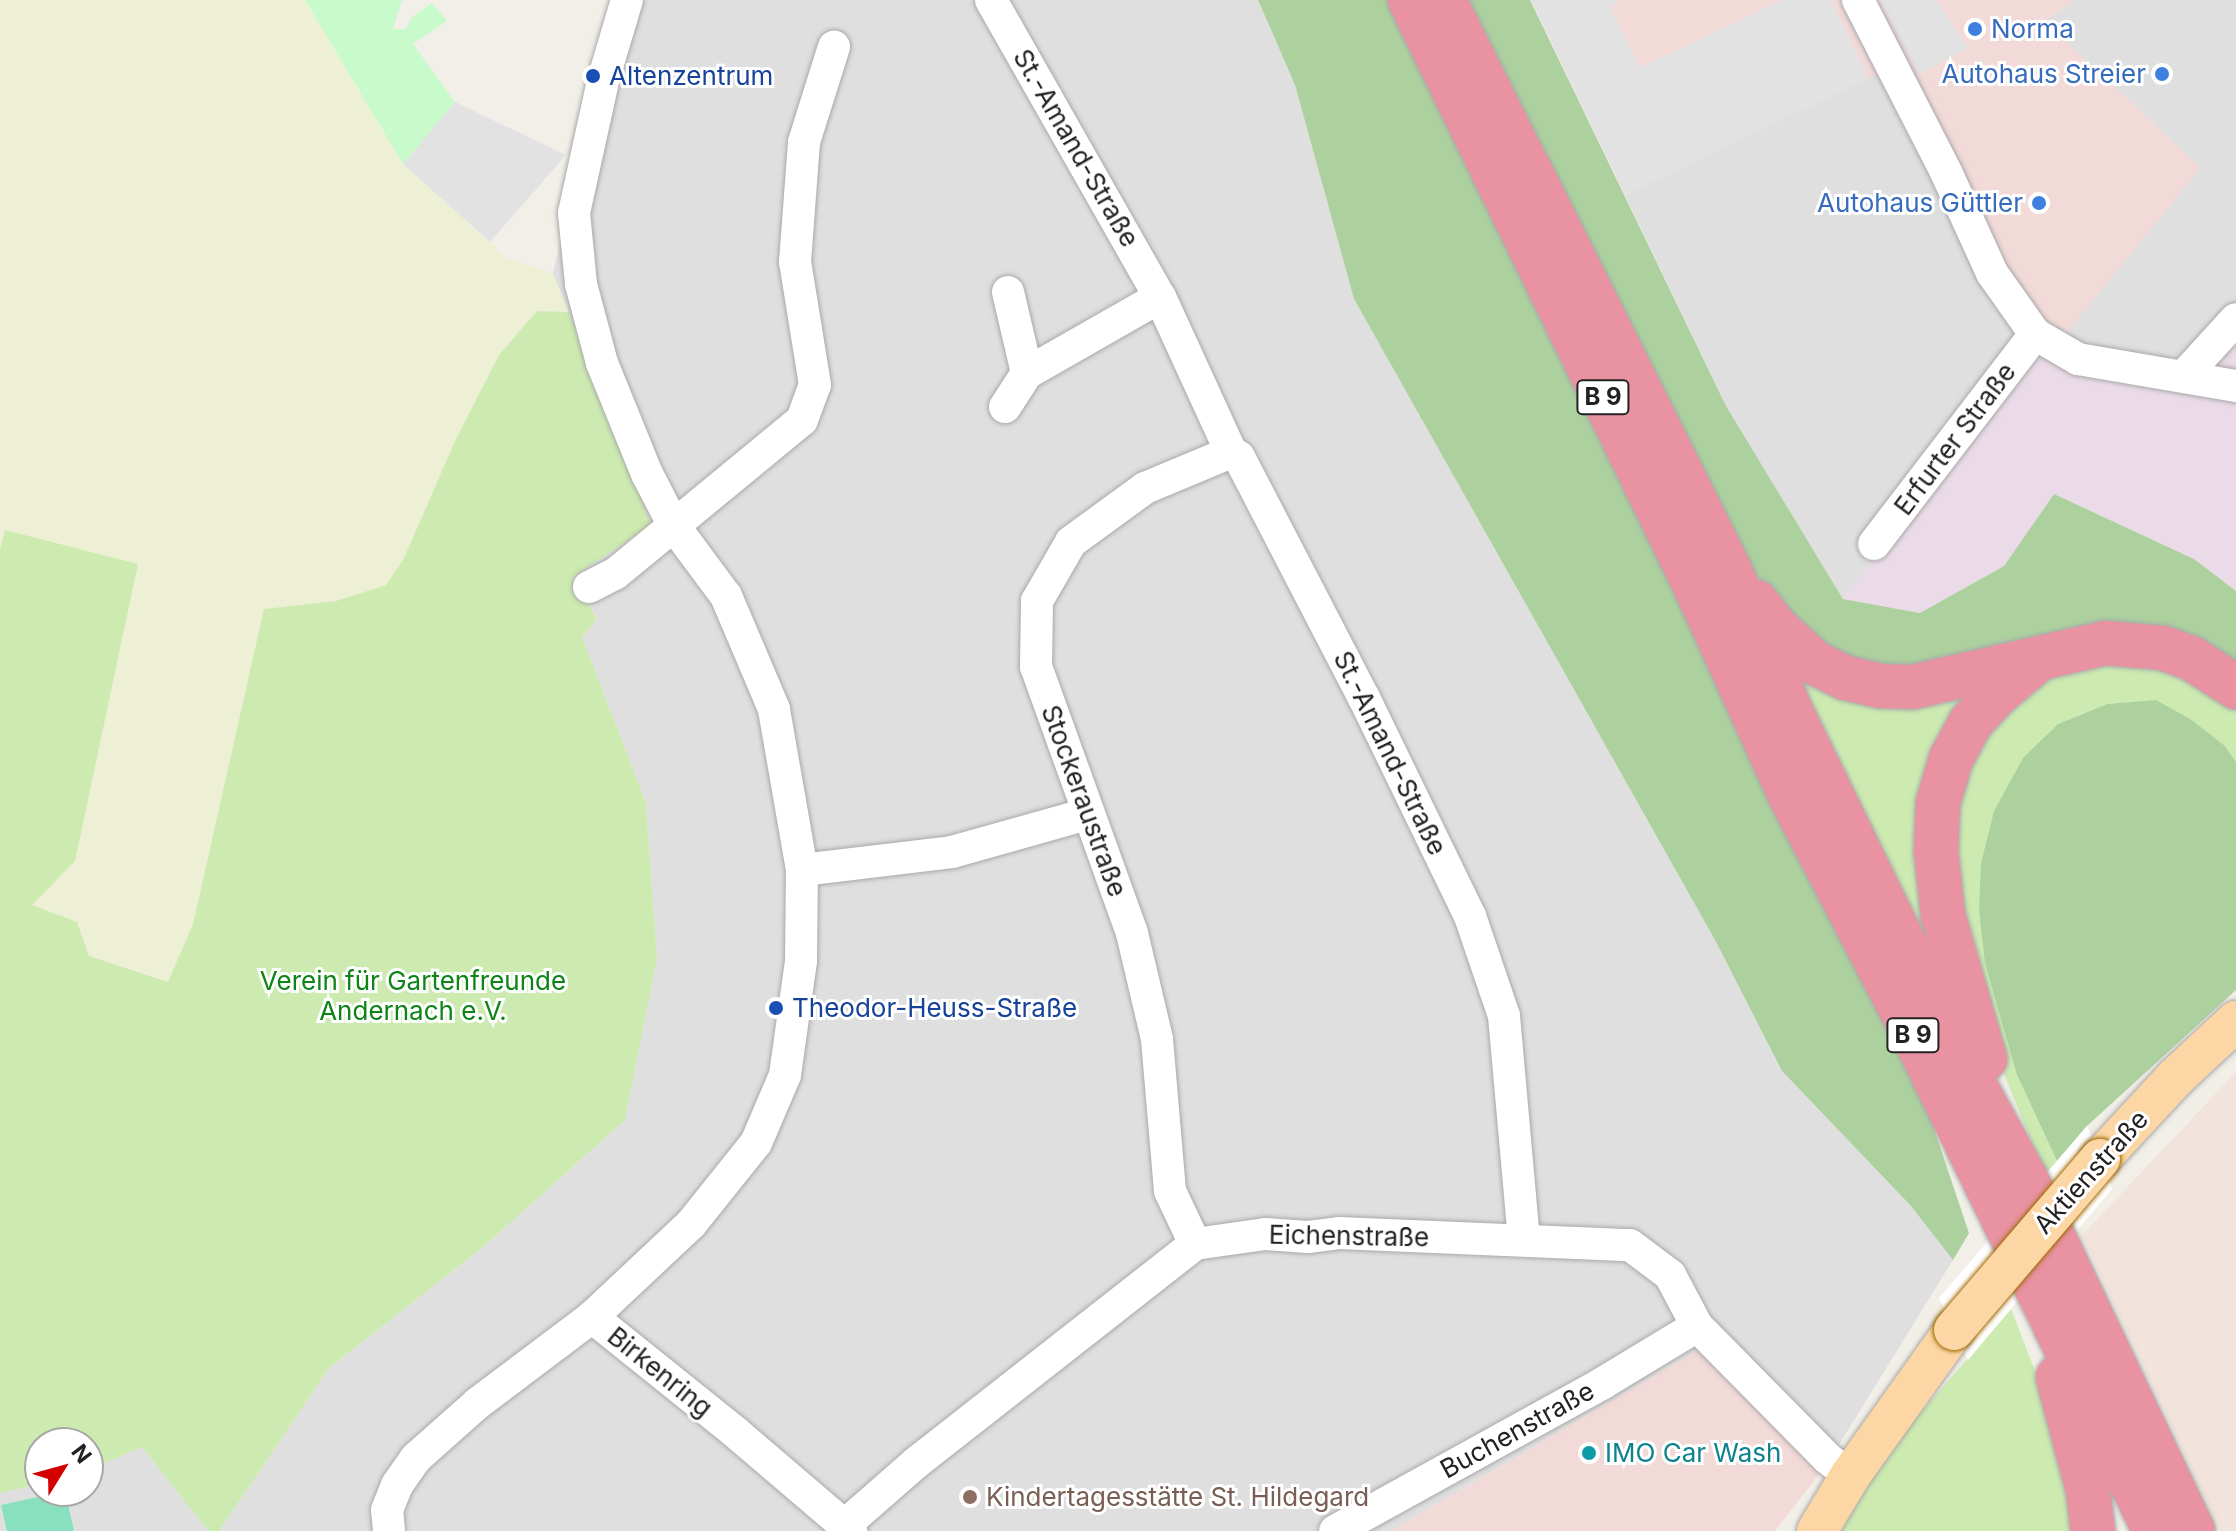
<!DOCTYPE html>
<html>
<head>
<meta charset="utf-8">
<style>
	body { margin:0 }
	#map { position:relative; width:2236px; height:1531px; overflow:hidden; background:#f2efe9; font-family:Inter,sans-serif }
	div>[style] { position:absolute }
	.residential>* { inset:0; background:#e0dfdf }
	.commercial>* { inset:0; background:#f2dad9 }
	.industrial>* { inset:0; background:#ebdbe8 }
	.military>* { inset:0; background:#f3e3dd }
	.farmland>* { inset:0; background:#eef0d5 }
	.grass>* { inset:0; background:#cdebb0 }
	.forest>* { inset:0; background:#add19e }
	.park>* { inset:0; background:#c8facc }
	.pitch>* { inset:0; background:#88e0be }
	.parking>* { inset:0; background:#e2e2e2 }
	.pier>* { inset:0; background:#fff }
	.roads { filter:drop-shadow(0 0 2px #a9a9a9) drop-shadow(0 0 2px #a9a9a9) }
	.minor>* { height:32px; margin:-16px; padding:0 16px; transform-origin:16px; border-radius:16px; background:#fff }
	.major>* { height:40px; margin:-20px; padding:0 20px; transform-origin:20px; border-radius:20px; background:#fcd6a4 }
	.highway>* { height:44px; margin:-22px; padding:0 22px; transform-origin:22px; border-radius:22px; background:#e892a2 }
	.bridges { filter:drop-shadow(0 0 2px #a06b00) drop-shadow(0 0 2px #a06b00) }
	.major-bridge>* { height:40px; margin:-20px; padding:0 20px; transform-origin:20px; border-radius:20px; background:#fcd6a4 }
	.dots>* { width:22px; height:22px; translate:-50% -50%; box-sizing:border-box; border:4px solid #fff; border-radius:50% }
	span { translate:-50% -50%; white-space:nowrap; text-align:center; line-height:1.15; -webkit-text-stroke:6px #fff; paint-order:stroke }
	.shield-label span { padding:2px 6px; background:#fff; border:2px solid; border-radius:6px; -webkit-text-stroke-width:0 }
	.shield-label { font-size:24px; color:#222; font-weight:700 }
	.shop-label { font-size:26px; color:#366cbe }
	.left { translate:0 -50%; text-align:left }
	.right { translate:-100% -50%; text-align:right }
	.transit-label { font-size:26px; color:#164399 }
	.street-label { font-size:26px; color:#222 }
	.park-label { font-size:26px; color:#0c8416 }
	.culture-label { font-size:26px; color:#0d838f }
	.education-label { font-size:26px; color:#785e54 }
	.north { position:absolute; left:24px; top:1427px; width:80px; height:80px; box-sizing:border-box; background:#fff; border:2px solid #a7a7a7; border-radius:50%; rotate:53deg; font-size:22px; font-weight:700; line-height:32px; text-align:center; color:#222 }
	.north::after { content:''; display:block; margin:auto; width:28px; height:36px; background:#d40000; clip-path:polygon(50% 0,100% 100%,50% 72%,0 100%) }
</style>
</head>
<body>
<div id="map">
	<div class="residential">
		<div style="clip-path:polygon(615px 0,1258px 0,1295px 85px,1354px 299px,1715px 940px,1782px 1071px,1911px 1206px,1953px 1260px,1827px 1464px,1698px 1350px,1391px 1531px,219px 1531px,329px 1368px,482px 1248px,625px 1120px,657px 958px,646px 803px,582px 637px,597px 618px,573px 577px,651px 525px,553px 274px)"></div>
		<div style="clip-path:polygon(2074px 0,2236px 0,2236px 330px,2204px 366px,2037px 348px,1843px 599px,1726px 406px,1625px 195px,1868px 78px,1903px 66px,2201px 168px,2044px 21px)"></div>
		<div style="clip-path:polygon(142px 1447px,208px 1531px,0 1531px,0 1493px,40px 1484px,40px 1491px,88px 1491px,88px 1470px)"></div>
	</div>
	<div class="commercial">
		<div style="clip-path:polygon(1531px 0,2074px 0,2044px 21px,2201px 168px,2061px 339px,2021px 301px,1903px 66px,1868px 78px,1625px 195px)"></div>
		<div style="clip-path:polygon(1698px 1350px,1827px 1464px,1775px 1531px,1391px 1531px)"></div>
	</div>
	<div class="industrial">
		<div style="clip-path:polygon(2236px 330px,2236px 591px,2194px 559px,2054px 494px,2004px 566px,1920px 613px,1843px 599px,2037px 348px,2061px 339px,2203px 366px)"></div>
	</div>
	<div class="military">
		<div style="clip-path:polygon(2236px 1072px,2236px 1531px,2221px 1531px,2082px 1235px)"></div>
	</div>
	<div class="farmland">
		<div style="clip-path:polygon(0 0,305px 0,403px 164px,507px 258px,553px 274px,569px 312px,537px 311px,499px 355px,456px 439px,404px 558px,386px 585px,336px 601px,264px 609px,193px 924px,168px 982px,89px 956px,77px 922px,32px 905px,5px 530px,0 550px)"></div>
	</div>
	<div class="grass">
		<div style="clip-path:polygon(537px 311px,569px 312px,651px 525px,573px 577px,597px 619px,582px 637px,646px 803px,657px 958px,625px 1120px,482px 1248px,329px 1368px,219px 1531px,208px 1531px,142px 1447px,88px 1470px,88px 1443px,40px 1443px,40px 1484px,0 1493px,0 550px,5px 530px,138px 564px,75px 861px,32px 905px,77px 922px,89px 956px,168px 982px,193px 924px,264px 609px,336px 601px,386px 585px,404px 558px,456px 439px,499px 355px)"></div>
		<div style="clip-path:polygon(2152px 660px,2236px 705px,2236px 762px,2225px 746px,2192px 720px,2156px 701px,2107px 704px,2058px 724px,2017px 1075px,2057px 1161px,2045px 1175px,1971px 993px,1945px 852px,1974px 735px,2069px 663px)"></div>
		<div style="clip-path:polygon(1789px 663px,1957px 689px,1971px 706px,1940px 972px)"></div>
		<div style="clip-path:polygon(2011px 1309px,2056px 1425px,2082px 1531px,1836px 1531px,1900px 1436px)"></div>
	</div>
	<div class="forest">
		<div style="clip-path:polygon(1258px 0,1388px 0,1929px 1114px,1969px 1233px,1953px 1260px,1911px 1206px,1782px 1071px,1715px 940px,1354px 299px,1295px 85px)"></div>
		<div style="clip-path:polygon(1457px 0,1530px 0,1726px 406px,1843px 599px,1920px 613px,2004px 566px,2054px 494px,2194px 559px,2236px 591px,2236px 671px,2182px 642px,1912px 676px,1829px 661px,1757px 585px)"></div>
		<div style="clip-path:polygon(2156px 700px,2192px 720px,2225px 746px,2236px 762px,2236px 990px,2087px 1126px,2057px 1161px,2017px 1075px,1985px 963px,1979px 910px,1981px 863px,1994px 811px,2023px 758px,2058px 724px,2107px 704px)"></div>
	</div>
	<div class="park">
		<div style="clip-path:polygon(305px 0,402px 0,393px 29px,406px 29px,412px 17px,432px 3px,447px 21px,413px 44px,455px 102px,403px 164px)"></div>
	</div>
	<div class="pitch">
		<div style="clip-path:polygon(65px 1491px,74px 1531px,7px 1531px,1px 1505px)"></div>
	</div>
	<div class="parking">
		<div style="clip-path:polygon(1531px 0,1621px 0,1610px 6px,1640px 68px,1782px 0,1831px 0,1868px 78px,1625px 195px)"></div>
		<div style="clip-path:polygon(1880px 0,1936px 0,1968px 48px,1919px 74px)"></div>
		<div style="clip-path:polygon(455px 102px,566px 155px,490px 242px,403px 164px)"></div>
	</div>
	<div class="pier">
		<div style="clip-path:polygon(2087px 1126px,2112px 1189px,1968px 1360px,1939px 1298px)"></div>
	</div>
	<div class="roads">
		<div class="minor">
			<div style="left:991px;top:0;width:342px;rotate:60.4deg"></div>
			<div style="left:1160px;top:297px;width:170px;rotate:65.4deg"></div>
			<div style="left:1231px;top:452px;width:9px;rotate:32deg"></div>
			<div style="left:1239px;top:457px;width:271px;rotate:62.6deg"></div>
			<div style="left:1364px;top:698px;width:242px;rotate:64.1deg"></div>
			<div style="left:1470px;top:916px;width:106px;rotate:71.2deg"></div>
			<div style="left:1504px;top:1016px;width:225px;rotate:84.9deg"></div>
			<div style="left:1858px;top:0;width:193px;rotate:62.9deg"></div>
			<div style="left:1946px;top:172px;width:111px;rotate:65.5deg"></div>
			<div style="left:1992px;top:273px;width:75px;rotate:54.8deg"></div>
			<div style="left:2035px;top:334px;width:50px;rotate:30.2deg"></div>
			<div style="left:2078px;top:359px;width:160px;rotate:9.7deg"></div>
			<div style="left:1008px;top:292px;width:83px;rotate:76.8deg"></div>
			<div style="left:2184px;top:376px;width:77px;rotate:-47.6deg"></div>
			<div style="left:1005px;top:407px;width:40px;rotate:-57.1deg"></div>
			<div style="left:1027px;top:373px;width:153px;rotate:-29.7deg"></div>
			<div style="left:1874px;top:544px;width:265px;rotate:-52.5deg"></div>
			<div style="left:589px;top:587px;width:29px;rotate:-27deg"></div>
			<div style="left:615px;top:574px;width:242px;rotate:-39.5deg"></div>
			<div style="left:802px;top:420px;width:37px;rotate:-70deg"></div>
			<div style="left:815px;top:385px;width:125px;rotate:-99.2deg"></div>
			<div style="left:795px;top:262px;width:120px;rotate:-85.7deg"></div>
			<div style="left:804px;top:142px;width:100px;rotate:-72.5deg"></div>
			<div style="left:802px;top:870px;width:151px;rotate:-6.8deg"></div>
			<div style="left:952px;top:852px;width:140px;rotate:-15.7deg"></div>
			<div style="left:1195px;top:1244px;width:59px;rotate:-115.3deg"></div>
			<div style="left:1170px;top:1191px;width:153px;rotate:-94.9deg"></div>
			<div style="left:1157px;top:1039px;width:109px;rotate:-103.3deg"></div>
			<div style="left:1132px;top:933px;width:283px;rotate:-109.8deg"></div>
			<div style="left:1036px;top:667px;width:66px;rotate:-89.1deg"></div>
			<div style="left:1037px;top:601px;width:68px;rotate:-60deg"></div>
			<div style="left:1071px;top:542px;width:92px;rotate:-36.1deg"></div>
			<div style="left:1145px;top:488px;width:93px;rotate:-22.7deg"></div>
			<div style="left:592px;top:1317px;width:184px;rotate:38.8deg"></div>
			<div style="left:735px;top:1432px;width:153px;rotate:40.5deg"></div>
			<div style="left:389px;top:1531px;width:21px;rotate:-95deg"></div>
			<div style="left:387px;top:1510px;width:27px;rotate:-68deg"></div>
			<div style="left:397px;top:1485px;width:33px;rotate:-55deg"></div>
			<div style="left:416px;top:1458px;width:83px;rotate:-41.6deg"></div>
			<div style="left:478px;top:1403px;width:143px;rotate:-37deg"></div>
			<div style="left:592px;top:1317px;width:136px;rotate:-43.2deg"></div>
			<div style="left:691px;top:1224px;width:104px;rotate:-51.3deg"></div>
			<div style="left:756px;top:1143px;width:74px;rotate:-66.9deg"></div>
			<div style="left:785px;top:1075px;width:115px;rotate:-82deg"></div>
			<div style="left:801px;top:961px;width:91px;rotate:-89.4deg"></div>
			<div style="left:802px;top:870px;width:163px;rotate:-99.9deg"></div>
			<div style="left:774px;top:709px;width:123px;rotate:-113deg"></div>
			<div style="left:726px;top:596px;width:87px;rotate:-126.6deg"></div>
			<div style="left:674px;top:526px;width:59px;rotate:-117.4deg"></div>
			<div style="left:647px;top:474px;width:120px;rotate:-112.1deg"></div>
			<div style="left:602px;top:363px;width:82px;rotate:-104.9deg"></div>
			<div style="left:581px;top:284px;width:71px;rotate:-95.6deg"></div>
			<div style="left:574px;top:213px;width:139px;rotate:-77.6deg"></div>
			<div style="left:604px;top:77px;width:80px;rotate:-73.4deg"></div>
			<div style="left:845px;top:1531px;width:6px;rotate:-90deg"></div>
			<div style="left:845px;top:1525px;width:96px;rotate:-41.2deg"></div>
			<div style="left:917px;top:1462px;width:353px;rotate:-38.1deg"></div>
			<div style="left:1195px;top:1244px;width:71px;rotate:-8.1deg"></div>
			<div style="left:1265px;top:1234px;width:43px;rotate:4deg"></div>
			<div style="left:1308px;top:1237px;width:31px;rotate:-7deg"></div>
			<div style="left:1339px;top:1233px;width:291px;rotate:2.4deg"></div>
			<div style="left:1630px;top:1245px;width:50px;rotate:36.9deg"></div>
			<div style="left:1670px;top:1275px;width:58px;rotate:62.1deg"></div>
			<div style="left:1697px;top:1326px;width:185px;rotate:45.4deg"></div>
			<div style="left:1827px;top:1458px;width:29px;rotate:38deg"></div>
			<div style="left:1335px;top:1531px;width:306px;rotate:-28.9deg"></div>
			<div style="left:1603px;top:1383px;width:110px;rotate:-31.2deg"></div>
		</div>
		<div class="major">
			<div style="left:2100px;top:1159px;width:112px;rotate:-47.2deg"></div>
			<div style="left:2176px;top:1077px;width:82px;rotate:-43deg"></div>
			<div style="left:1817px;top:1531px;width:64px;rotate:-59deg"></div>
			<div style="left:1850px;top:1476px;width:179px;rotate:-54.5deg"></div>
		</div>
		<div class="highway">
			<div style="left:1410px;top:0;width:648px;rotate:64.03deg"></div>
			<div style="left:1694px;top:583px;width:235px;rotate:65.6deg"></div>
			<div style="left:1791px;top:797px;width:259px;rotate:62.6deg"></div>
			<div style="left:1910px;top:1027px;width:560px;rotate:64.08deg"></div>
			<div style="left:1444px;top:0;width:636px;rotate:63.39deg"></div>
			<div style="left:1729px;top:569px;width:165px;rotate:66.4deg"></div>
			<div style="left:1795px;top:720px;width:377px;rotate:64deg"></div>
			<div style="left:1960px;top:1059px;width:135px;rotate:61.2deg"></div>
			<div style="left:2025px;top:1177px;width:392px;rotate:64.6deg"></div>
			<div style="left:1756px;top:602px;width:34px;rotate:52deg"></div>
			<div style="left:1777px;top:629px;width:51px;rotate:41.8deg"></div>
			<div style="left:1815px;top:663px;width:34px;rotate:26deg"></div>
			<div style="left:1846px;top:678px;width:36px;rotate:13deg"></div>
			<div style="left:1881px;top:686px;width:31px;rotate:2deg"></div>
			<div style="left:1912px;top:687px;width:198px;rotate:-12.8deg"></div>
			<div style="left:2105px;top:643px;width:58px;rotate:4.9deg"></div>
			<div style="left:2163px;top:648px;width:30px;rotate:20deg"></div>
			<div style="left:2191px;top:658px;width:54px;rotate:32.8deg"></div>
			<div style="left:1985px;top:1059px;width:150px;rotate:-106.3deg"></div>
			<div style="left:1943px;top:915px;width:63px;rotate:-96.3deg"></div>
			<div style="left:1936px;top:852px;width:49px;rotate:-87.7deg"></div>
			<div style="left:1938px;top:803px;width:46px;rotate:-73.5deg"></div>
			<div style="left:1951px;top:759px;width:42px;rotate:-61.6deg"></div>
			<div style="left:1971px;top:722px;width:38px;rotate:-47deg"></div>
			<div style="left:1997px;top:694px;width:47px;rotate:-39.8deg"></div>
			<div style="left:2058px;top:1377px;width:117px;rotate:75.1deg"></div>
			<div style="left:2088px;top:1490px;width:41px;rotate:83deg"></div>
		</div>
	</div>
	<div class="bridges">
		<div class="major-bridge">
			<div style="left:1954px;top:1330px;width:225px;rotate:-49.5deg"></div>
		</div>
	</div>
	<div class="dots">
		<div style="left:1975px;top:29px;background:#3f7fe0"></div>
		<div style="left:2162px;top:74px;background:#3f7fe0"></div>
		<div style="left:593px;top:76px;background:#1a4fb4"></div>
		<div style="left:2039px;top:203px;background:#3f7fe0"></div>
		<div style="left:776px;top:1008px;background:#1a4fb4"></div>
		<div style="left:1589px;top:1453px;background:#0f9aa8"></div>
		<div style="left:970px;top:1497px;background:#8d6e63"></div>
	</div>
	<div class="shield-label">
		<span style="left:1603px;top:397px">B 9</span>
		<span style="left:1913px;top:1035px">B 9</span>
	</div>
	<div class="shop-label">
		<span class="left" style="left:1991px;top:29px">Norma</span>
		<span class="right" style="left:2146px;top:74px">Autohaus Streier</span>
		<span class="right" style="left:2023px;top:203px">Autohaus Güttler</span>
	</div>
	<div class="transit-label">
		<span class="left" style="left:609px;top:76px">Altenzentrum</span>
		<span class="left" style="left:792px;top:1008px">Theodor-Heuss-Straße</span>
	</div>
	<div class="street-label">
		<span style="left:1076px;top:148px;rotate:60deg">St.-Amand-Straße</span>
		<span style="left:1955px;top:439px;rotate:-53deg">Erfurter Straße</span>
		<span style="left:1390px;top:753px;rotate:64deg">St.-Amand-Straße</span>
		<span style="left:1084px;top:801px;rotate:70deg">Stockeraustraße</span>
		<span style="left:2091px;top:1172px;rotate:-48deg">Aktienstraße</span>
		<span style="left:1349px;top:1236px;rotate:1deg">Eichenstraße</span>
		<span style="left:660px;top:1372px;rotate:39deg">Birkenring</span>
		<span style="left:1517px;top:1430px;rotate:-29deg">Buchenstraße</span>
	</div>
	<div class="park-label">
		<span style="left:413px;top:996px">Verein für Gartenfreunde<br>Andernach e.V.</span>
	</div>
	<div class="culture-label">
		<span class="left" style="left:1605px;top:1453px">IMO Car Wash</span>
	</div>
	<div class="education-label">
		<span class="left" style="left:986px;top:1497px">Kindertagesstätte St. Hildegard</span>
	</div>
	<div class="north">N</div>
</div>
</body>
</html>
